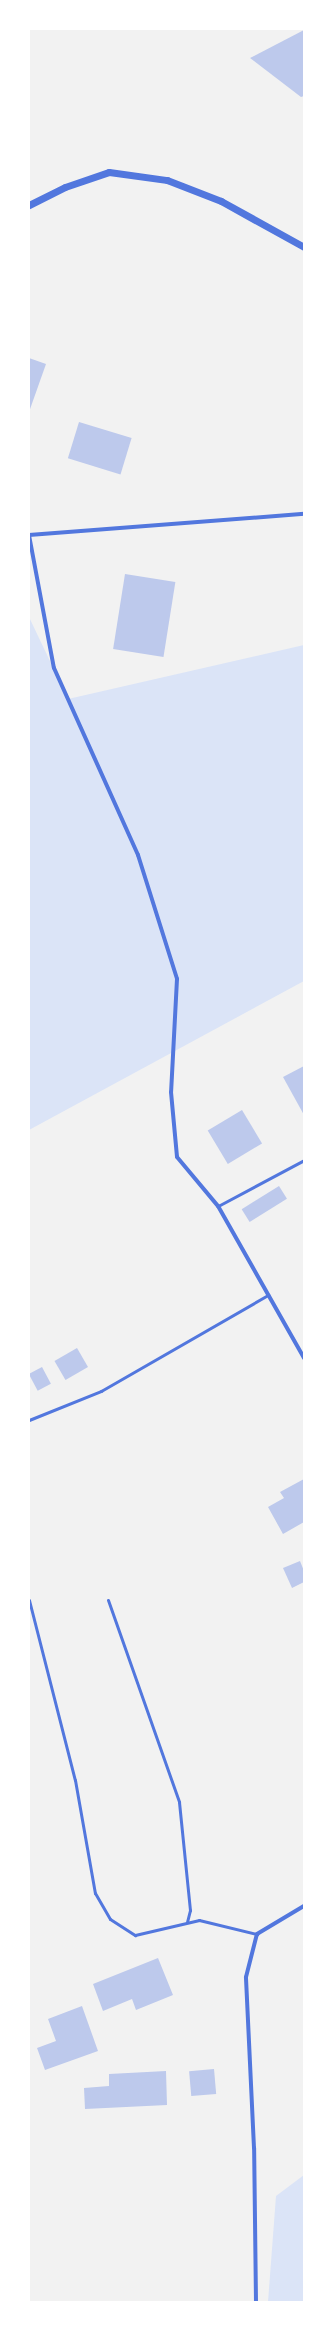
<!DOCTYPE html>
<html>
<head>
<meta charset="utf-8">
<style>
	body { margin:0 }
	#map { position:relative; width:333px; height:2331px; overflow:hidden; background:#f2f2f2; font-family:Helvetica,sans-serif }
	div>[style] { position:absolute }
	.green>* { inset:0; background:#dbe4f7 }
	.building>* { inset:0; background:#bdc9ec; transform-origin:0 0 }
	.service>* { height:3px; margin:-1.5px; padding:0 1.5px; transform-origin:1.5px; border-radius:1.5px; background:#5277de }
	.minor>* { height:4px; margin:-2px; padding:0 2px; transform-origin:2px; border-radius:2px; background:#5277de }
	.tertiary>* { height:7px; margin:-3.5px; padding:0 3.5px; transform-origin:3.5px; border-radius:3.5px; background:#5277de }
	span { translate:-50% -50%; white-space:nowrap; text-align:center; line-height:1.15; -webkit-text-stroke:3px #fff; paint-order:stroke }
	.frame { position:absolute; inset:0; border:30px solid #fff; pointer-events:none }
</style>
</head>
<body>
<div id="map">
	<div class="green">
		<div style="clip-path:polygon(29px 617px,68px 699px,304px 645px,304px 981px,29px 1130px)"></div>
		<div style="clip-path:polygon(304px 2175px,304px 2302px,268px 2302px,276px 2196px)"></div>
	</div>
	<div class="building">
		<div style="clip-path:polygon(304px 30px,304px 96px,301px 97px,250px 58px)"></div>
		<div style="clip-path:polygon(29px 358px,46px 364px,29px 412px)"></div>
		<div style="left:79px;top:422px;width:55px;height:38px;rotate:17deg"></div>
		<div style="left:125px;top:574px;width:51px;height:76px;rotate:9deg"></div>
		<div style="clip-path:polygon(304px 1066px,304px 1115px,283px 1077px)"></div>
		<div style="left:242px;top:1110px;width:39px;height:40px;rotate:59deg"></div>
		<div style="left:279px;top:1186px;width:15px;height:44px;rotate:58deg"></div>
		<div style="left:77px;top:1348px;width:22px;height:26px;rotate:60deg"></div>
		<div style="left:42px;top:1367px;width:19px;height:15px;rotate:62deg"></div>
		<div style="clip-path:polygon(304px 1479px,304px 1522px,283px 1534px,268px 1507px,284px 1498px,280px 1492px)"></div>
		<div style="clip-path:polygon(300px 1561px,304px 1571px,304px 1582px,292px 1588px,283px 1568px)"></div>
		<div style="clip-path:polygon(158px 1958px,173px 1995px,136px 2010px,132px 1999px,103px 2011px,93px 1984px)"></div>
		<div style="clip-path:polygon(82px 2006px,98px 2051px,45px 2070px,37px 2048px,56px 2041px,48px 2019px)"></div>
		<div style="left:214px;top:2069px;width:25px;height:25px;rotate:85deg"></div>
		<div style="clip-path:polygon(166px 2071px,167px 2105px,85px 2109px,84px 2088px,109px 2086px,109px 2074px)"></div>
	</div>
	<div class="service">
		<div style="left:218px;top:1206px;width:98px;rotate:-28.1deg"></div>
		<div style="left:29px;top:1420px;width:78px;rotate:-21.9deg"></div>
		<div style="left:101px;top:1391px;width:193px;rotate:-29.9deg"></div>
		<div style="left:29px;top:1600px;width:186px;rotate:75.7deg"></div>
		<div style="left:75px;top:1780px;width:115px;rotate:80deg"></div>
		<div style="left:95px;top:1893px;width:30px;rotate:60deg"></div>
		<div style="left:110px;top:1919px;width:30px;rotate:33deg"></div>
		<div style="left:135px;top:1935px;width:66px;rotate:-13.2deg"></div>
		<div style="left:199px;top:1920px;width:60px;rotate:13.6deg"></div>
		<div style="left:108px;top:1600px;width:214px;rotate:70.6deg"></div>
		<div style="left:179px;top:1802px;width:109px;rotate:84.2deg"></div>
		<div style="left:190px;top:1910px;width:12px;rotate:104deg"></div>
	</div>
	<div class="minor">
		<div style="left:29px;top:535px;width:135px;rotate:79.4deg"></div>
		<div style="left:54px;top:668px;width:205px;rotate:65.8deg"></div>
		<div style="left:138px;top:855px;width:130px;rotate:72.5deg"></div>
		<div style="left:177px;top:979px;width:113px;rotate:93deg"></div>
		<div style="left:171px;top:1092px;width:65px;rotate:84.7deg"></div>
		<div style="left:177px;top:1157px;width:64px;rotate:50.1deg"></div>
		<div style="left:218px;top:1206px;width:175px;rotate:60.5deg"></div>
		<div style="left:29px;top:535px;width:276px;rotate:-4.4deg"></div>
		<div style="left:256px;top:2302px;width:154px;rotate:-90.7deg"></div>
		<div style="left:254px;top:2148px;width:171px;rotate:-92.7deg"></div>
		<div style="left:246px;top:1977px;width:44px;rotate:-75.7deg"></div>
		<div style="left:257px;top:1934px;width:55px;rotate:-30.8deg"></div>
	</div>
	<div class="tertiary">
		<div style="left:29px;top:205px;width:40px;rotate:-26.6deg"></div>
		<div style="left:65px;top:187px;width:46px;rotate:-18.8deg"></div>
		<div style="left:109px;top:172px;width:59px;rotate:7.9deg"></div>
		<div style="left:167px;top:180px;width:58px;rotate:21.3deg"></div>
		<div style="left:221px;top:201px;width:95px;rotate:29deg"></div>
	</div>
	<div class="frame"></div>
</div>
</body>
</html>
